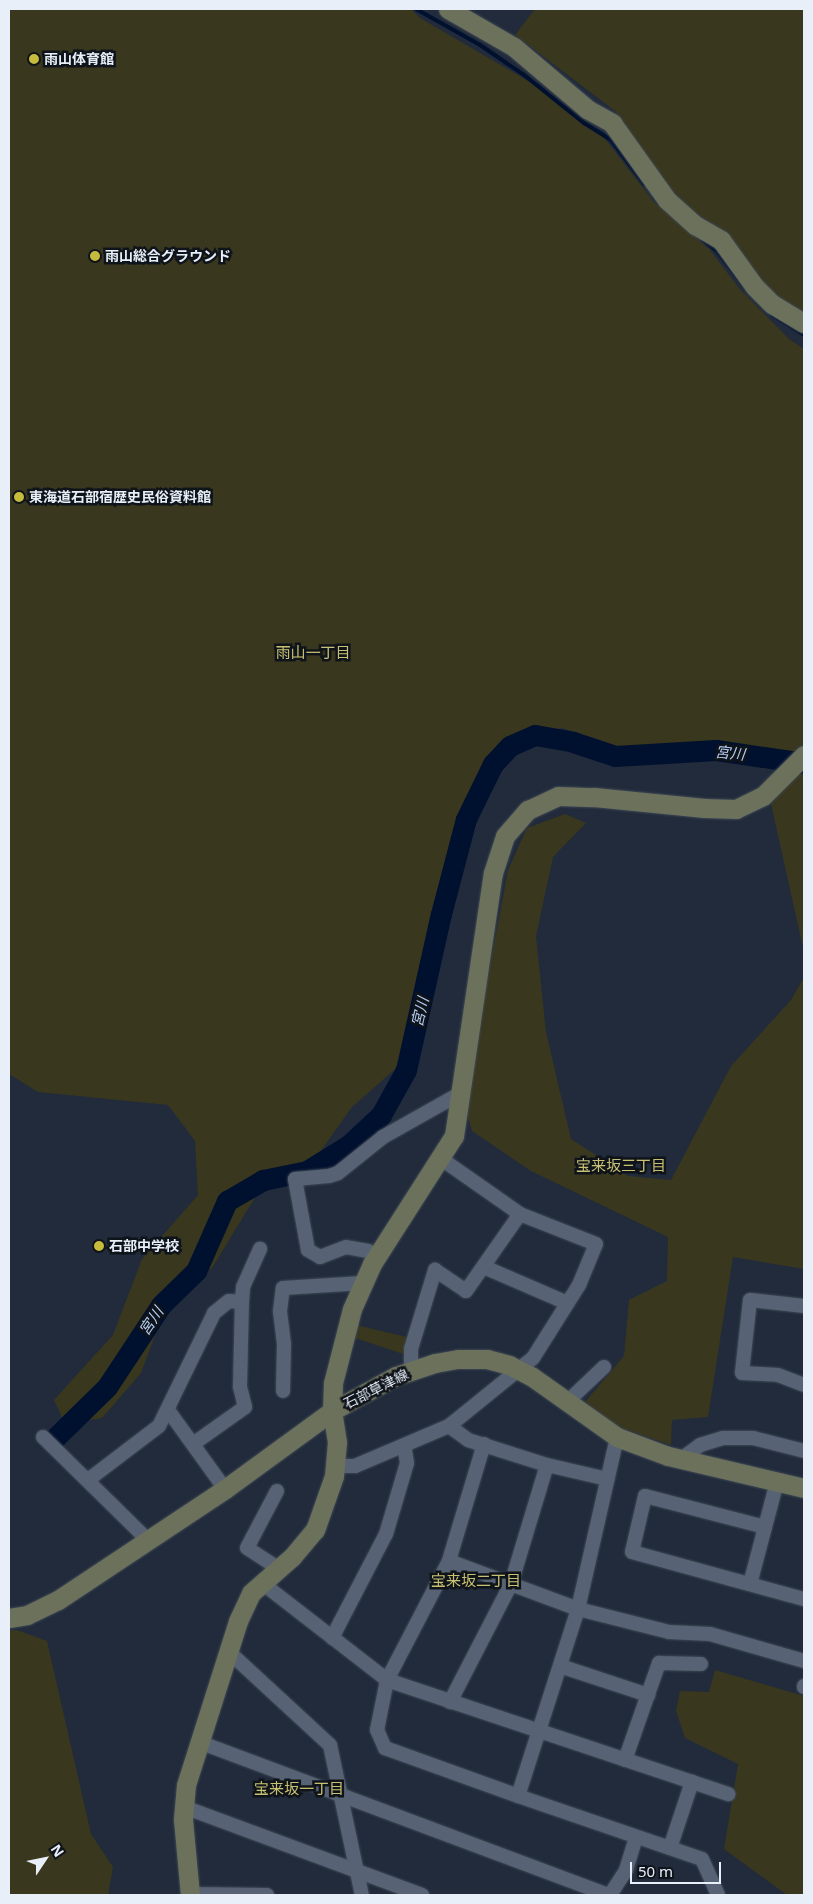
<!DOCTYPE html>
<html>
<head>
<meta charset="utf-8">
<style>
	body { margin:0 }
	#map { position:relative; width:813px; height:1904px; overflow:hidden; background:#212b3b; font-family:"Noto Sans","Noto Sans JP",sans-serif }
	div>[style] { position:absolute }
	.green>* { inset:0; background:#39371e }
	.stream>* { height:4px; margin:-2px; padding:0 2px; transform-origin:2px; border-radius:2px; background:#00102f }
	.river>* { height:21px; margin:-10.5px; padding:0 10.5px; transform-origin:10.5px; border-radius:10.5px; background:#00102f }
	.roads { filter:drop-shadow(0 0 1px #3f4855) drop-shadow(0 0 1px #3f4855) }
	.street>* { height:14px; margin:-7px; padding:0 7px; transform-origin:7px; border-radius:7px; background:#576274 }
	.secondary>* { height:19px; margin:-9.5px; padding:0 9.5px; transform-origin:9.5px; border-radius:9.5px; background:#6c715b }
	.dots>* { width:14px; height:14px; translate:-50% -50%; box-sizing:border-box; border:2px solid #0f141a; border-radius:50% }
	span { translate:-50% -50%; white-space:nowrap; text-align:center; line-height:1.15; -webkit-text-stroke:5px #0f141a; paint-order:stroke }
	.poi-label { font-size:14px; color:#e8eff9; font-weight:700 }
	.left { translate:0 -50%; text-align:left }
	.street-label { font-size:14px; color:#e8eff9 }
	.neighbourhood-label { font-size:15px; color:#c8c173 }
	.water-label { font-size:15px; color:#b6cef4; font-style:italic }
	.frame { position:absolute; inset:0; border:10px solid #e8eff9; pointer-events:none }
	.north { position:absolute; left:20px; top:1834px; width:50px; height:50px; -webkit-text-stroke:4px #0f141a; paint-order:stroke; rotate:56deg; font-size:14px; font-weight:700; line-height:20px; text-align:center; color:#e8eff9 }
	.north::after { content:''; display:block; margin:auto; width:18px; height:22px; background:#e8eff9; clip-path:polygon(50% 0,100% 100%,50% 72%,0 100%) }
	.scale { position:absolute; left:630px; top:1862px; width:91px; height:22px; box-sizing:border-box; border:2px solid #e8eff9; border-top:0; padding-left:6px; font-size:15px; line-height:18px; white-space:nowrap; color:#e8eff9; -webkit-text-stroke:4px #0f141a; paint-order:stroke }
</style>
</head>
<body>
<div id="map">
	<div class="green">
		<div style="clip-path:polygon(9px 9px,411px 9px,420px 18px,535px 85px,598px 130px,654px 202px,709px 249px,740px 289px,789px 339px,804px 349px,804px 744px,795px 756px,618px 746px,562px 728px,508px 741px,487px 764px,472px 835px,402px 1063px,352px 1107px,310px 1166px,271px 1171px,212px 1268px,172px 1289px,141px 1373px,102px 1418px,65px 1424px,54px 1400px,113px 1335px,142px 1259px,198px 1195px,195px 1141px,168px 1105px,38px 1092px,9px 1074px)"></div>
		<div style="clip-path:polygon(535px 9px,804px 9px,804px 314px,769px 295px,727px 235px,674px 197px,615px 111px,515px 35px)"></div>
		<div style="clip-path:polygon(804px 766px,804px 952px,771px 804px)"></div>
		<div style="clip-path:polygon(565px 814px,586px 823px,553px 857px,536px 936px,546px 1032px,571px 1139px,628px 1176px,671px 1180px,731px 1066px,791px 1000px,804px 977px,804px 1269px,733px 1257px,708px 1417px,672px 1420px,671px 1445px,621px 1428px,585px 1402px,624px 1356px,629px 1300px,667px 1281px,668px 1237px,531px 1171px,472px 1131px,464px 1105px,508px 870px,527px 828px)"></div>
		<div style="clip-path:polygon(356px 1325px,407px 1337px,403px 1354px,352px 1337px)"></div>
		<div style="clip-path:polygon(9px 1630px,17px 1630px,47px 1641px,91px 1834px,113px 1867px,108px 1895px,9px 1895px)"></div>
		<div style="clip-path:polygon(715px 1670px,804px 1696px,804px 1895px,787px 1895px,724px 1849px,738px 1764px,685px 1738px,676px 1711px,680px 1691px,709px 1692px)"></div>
	</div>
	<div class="stream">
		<div style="left:416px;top:9px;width:73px;rotate:29.4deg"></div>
		<div style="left:480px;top:45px;width:53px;rotate:34.3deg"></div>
		<div style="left:524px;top:75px;width:77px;rotate:38.7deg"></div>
		<div style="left:584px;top:123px;width:32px;rotate:32deg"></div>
		<div style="left:611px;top:140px;width:55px;rotate:53.1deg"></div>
		<div style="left:703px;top:240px;width:16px;rotate:38deg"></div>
		<div style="left:716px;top:250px;width:54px;rotate:52.5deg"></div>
		<div style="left:772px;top:315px;width:38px;rotate:32deg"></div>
	</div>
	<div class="river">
		<div style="left:56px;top:1437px;width:71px;rotate:-44.4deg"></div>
		<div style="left:107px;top:1387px;width:98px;rotate:-56.6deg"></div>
		<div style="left:161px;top:1305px;width:49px;rotate:-44.2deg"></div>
		<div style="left:196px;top:1271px;width:77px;rotate:-66.1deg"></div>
		<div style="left:227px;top:1201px;width:42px;rotate:-30.3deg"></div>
		<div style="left:263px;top:1180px;width:45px;rotate:-11.6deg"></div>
		<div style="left:307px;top:1171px;width:49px;rotate:-31.8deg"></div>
		<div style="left:349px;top:1145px;width:44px;rotate:-43.2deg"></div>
		<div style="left:381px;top:1115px;width:51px;rotate:-60.9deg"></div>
		<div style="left:406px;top:1070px;width:160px;rotate:-77.4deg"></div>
		<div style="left:441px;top:914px;width:98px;rotate:-75.3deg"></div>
		<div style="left:466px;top:819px;width:61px;rotate:-63.9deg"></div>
		<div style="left:493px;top:764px;width:25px;rotate:-47deg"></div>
		<div style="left:510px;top:746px;width:27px;rotate:-24deg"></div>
		<div style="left:535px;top:735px;width:39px;rotate:10deg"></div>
		<div style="left:573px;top:742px;width:44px;rotate:18.4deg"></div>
		<div style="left:615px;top:756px;width:101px;rotate:-3.4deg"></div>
		<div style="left:716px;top:750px;width:89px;rotate:8.4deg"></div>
	</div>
	<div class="roads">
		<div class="street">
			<div style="left:377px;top:1256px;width:10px;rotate:-151deg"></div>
			<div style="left:368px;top:1251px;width:22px;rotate:-170deg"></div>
			<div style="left:346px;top:1247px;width:28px;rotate:159deg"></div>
			<div style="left:320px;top:1257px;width:14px;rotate:-150deg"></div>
			<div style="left:308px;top:1250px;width:72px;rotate:-100.4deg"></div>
			<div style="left:295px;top:1179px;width:34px;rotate:-5deg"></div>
			<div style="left:329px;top:1176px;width:9px;rotate:-18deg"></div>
			<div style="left:338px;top:1173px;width:58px;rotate:-38.7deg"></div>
			<div style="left:383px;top:1137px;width:90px;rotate:-29.4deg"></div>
			<div style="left:484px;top:1267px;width:90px;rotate:23.4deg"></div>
			<div style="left:804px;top:1306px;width:54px;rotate:-173.7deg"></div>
			<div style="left:750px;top:1300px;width:73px;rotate:96.3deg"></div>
			<div style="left:742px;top:1373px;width:36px;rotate:3deg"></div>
			<div style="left:778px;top:1375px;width:28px;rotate:21deg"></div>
			<div style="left:411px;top:1371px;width:22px;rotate:-90deg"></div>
			<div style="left:411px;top:1349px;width:83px;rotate:-73.1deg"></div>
			<div style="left:435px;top:1270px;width:37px;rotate:34deg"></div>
			<div style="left:466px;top:1291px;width:94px;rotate:-55deg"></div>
			<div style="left:283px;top:1391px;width:47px;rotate:-88.8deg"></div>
			<div style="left:284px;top:1344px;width:33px;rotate:-97deg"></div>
			<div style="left:280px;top:1311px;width:23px;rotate:-83deg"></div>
			<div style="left:283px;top:1288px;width:80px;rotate:-3.6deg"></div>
			<div style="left:567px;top:1402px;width:51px;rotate:-43.4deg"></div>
			<div style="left:168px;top:1410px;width:97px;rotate:54.2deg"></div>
			<div style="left:449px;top:1426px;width:24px;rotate:36deg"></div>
			<div style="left:468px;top:1440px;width:83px;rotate:17.6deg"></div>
			<div style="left:547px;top:1465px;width:62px;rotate:13.1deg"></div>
			<div style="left:43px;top:1437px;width:148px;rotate:44.5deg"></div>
			<div style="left:193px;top:1444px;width:64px;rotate:-35.4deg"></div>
			<div style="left:245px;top:1407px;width:21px;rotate:-104deg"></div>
			<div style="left:240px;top:1387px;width:85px;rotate:-88.7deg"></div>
			<div style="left:484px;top:1444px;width:122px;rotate:106.7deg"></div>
			<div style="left:449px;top:1561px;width:134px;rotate:117.5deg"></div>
			<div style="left:387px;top:1680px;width:51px;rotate:101.3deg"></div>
			<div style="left:377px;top:1730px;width:20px;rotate:66deg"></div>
			<div style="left:385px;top:1748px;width:141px;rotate:19.8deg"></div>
			<div style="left:518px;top:1796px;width:194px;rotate:18.9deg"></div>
			<div style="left:702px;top:1859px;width:39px;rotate:66deg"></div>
			<div style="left:681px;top:1459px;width:24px;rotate:-36deg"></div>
			<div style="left:700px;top:1445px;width:24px;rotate:-17deg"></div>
			<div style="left:723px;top:1438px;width:30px"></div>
			<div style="left:753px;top:1438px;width:53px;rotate:14.3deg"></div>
			<div style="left:335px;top:1466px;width:20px"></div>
			<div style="left:355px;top:1466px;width:102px;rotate:-23.1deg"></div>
			<div style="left:449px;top:1426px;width:108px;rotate:-39deg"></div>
			<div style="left:533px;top:1358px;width:86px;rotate:-57.8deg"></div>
			<div style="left:579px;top:1285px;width:44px;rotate:-67.5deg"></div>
			<div style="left:596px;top:1244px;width:82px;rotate:-158.5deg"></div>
			<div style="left:520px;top:1214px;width:98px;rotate:-145deg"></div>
			<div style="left:88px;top:1480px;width:89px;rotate:-37.3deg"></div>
			<div style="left:159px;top:1426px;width:126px;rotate:-64deg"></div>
			<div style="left:214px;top:1313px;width:19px;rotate:-39deg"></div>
			<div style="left:229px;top:1301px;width:13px;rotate:4deg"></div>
			<div style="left:242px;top:1302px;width:15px;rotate:-86deg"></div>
			<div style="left:243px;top:1287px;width:42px;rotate:-65.9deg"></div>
			<div style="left:277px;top:1491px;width:64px;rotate:117.8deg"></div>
			<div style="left:247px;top:1548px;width:38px;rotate:33deg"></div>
			<div style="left:765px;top:1527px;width:124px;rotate:-165.5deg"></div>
			<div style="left:645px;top:1496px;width:57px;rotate:103.1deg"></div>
			<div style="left:632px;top:1552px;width:178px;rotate:15.3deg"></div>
			<div style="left:449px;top:1561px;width:138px;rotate:20.4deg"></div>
			<div style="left:578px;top:1609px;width:94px;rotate:14.2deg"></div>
			<div style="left:669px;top:1632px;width:41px;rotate:2.8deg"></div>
			<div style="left:710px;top:1634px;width:98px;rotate:16deg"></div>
			<div style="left:262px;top:1583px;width:158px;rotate:37.8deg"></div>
			<div style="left:387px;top:1680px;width:360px;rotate:18.5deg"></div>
			<div style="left:750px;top:1584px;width:106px;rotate:-75.2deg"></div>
			<div style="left:332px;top:1638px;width:117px;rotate:-62.6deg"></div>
			<div style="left:386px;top:1534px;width:74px;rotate:-73.5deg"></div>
			<div style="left:407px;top:1463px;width:18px;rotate:-99deg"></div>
			<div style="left:228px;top:1651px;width:139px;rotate:42.7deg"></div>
			<div style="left:330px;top:1745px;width:153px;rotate:78deg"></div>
			<div style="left:560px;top:1666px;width:93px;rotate:18.2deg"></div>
			<div style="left:804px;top:1687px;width:1px;rotate:-90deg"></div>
			<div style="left:450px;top:1702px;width:133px;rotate:-62.7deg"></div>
			<div style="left:511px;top:1584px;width:124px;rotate:-73.2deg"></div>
			<div style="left:199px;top:1742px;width:437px;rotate:20.5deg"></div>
			<div style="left:625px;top:1760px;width:103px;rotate:-70.7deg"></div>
			<div style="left:659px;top:1663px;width:42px;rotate:1.4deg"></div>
			<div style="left:518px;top:1796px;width:196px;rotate:-72.2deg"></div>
			<div style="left:578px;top:1609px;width:176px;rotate:-77.2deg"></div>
			<div style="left:184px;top:1807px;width:254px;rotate:20.3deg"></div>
			<div style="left:670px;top:1848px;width:70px;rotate:-71.6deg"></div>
			<div style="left:190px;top:1894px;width:77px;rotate:0.7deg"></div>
			<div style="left:610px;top:1895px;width:30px;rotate:-57deg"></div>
			<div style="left:626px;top:1870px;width:34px;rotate:-73deg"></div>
		</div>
		<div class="secondary">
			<div style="left:448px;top:9px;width:76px;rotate:29.9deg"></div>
			<div style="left:514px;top:47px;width:96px;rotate:40.3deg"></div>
			<div style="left:587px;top:109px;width:29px;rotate:29deg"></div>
			<div style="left:612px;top:123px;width:95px;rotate:54.5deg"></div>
			<div style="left:667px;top:200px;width:38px;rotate:42deg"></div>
			<div style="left:695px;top:225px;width:30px;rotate:30deg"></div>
			<div style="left:721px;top:240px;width:57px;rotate:54.3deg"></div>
			<div style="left:754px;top:286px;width:25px;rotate:45deg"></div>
			<div style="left:772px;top:304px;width:37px;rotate:31deg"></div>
			<div style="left:9px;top:1618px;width:18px;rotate:-9deg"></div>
			<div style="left:27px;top:1615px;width:34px;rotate:-26deg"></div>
			<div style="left:58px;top:1600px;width:201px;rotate:-33.6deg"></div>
			<div style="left:225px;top:1489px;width:132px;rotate:-36.1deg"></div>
			<div style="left:332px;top:1411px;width:73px;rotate:-28.7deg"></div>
			<div style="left:396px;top:1376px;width:41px;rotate:-18.4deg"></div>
			<div style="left:435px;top:1363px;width:23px;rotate:-10deg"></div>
			<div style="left:458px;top:1359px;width:29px"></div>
			<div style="left:487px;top:1359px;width:23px;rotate:15deg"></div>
			<div style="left:509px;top:1365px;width:25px;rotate:27deg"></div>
			<div style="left:531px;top:1376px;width:105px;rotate:35.3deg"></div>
			<div style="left:617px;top:1437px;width:54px;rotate:20.4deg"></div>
			<div style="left:668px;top:1456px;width:140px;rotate:13.2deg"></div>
			<div style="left:190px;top:1895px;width:76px;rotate:-95.3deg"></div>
			<div style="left:183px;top:1819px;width:34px;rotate:-85deg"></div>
			<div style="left:186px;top:1785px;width:172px;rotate:-72.4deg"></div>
			<div style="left:238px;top:1621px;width:31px;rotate:-65deg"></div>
			<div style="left:251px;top:1593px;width:55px;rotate:-41.3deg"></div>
			<div style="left:292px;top:1557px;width:35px;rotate:-50deg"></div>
			<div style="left:315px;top:1530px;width:57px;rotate:-70.6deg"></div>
			<div style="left:334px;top:1476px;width:34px;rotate:-85deg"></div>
			<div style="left:337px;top:1442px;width:31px;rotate:-99deg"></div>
			<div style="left:332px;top:1411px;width:28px;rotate:-88deg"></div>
			<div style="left:333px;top:1383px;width:76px;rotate:-75.6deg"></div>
			<div style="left:352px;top:1309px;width:49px;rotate:-66deg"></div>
			<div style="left:372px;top:1264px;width:152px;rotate:-57.4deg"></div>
			<div style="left:454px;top:1136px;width:266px;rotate:-81.6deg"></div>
			<div style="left:493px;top:873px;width:39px;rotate:-72deg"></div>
			<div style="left:505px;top:836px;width:35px;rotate:-49deg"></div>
			<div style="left:528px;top:810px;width:33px;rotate:-25deg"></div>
			<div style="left:558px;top:796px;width:36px;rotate:2deg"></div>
			<div style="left:594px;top:797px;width:111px;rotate:5.7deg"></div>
			<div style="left:704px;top:808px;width:32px;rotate:2deg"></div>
			<div style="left:736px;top:809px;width:30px;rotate:-26deg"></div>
			<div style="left:763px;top:796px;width:58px;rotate:-45deg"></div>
		</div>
	</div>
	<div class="dots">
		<div style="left:34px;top:59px;background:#c7bb3b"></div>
		<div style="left:95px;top:256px;background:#c7bb3b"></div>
		<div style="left:19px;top:497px;background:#c7bb3b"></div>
		<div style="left:99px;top:1246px;background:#c7bb3b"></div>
	</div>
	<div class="poi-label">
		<span class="left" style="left:44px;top:59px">雨山体育館</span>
		<span class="left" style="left:105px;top:256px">雨山総合グラウンド</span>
		<span class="left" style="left:29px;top:497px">東海道石部宿歴史民俗資料館</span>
		<span class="left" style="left:109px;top:1246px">石部中学校</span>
	</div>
	<div class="street-label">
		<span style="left:376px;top:1389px;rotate:-27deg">石部草津線</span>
	</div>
	<div class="neighbourhood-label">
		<span style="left:313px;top:653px">雨山一丁目</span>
		<span style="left:621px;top:1166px">宝来坂三丁目</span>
		<span style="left:476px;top:1581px">宝来坂二丁目</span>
		<span style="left:299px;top:1789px">宝来坂一丁目</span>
	</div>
	<div class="water-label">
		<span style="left:730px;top:753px;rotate:6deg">宮川</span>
		<span style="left:420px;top:1012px;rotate:-77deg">宮川</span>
		<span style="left:151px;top:1321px;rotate:-56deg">宮川</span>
	</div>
	<div class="frame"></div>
	<div class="north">N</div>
	<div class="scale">50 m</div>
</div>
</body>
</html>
